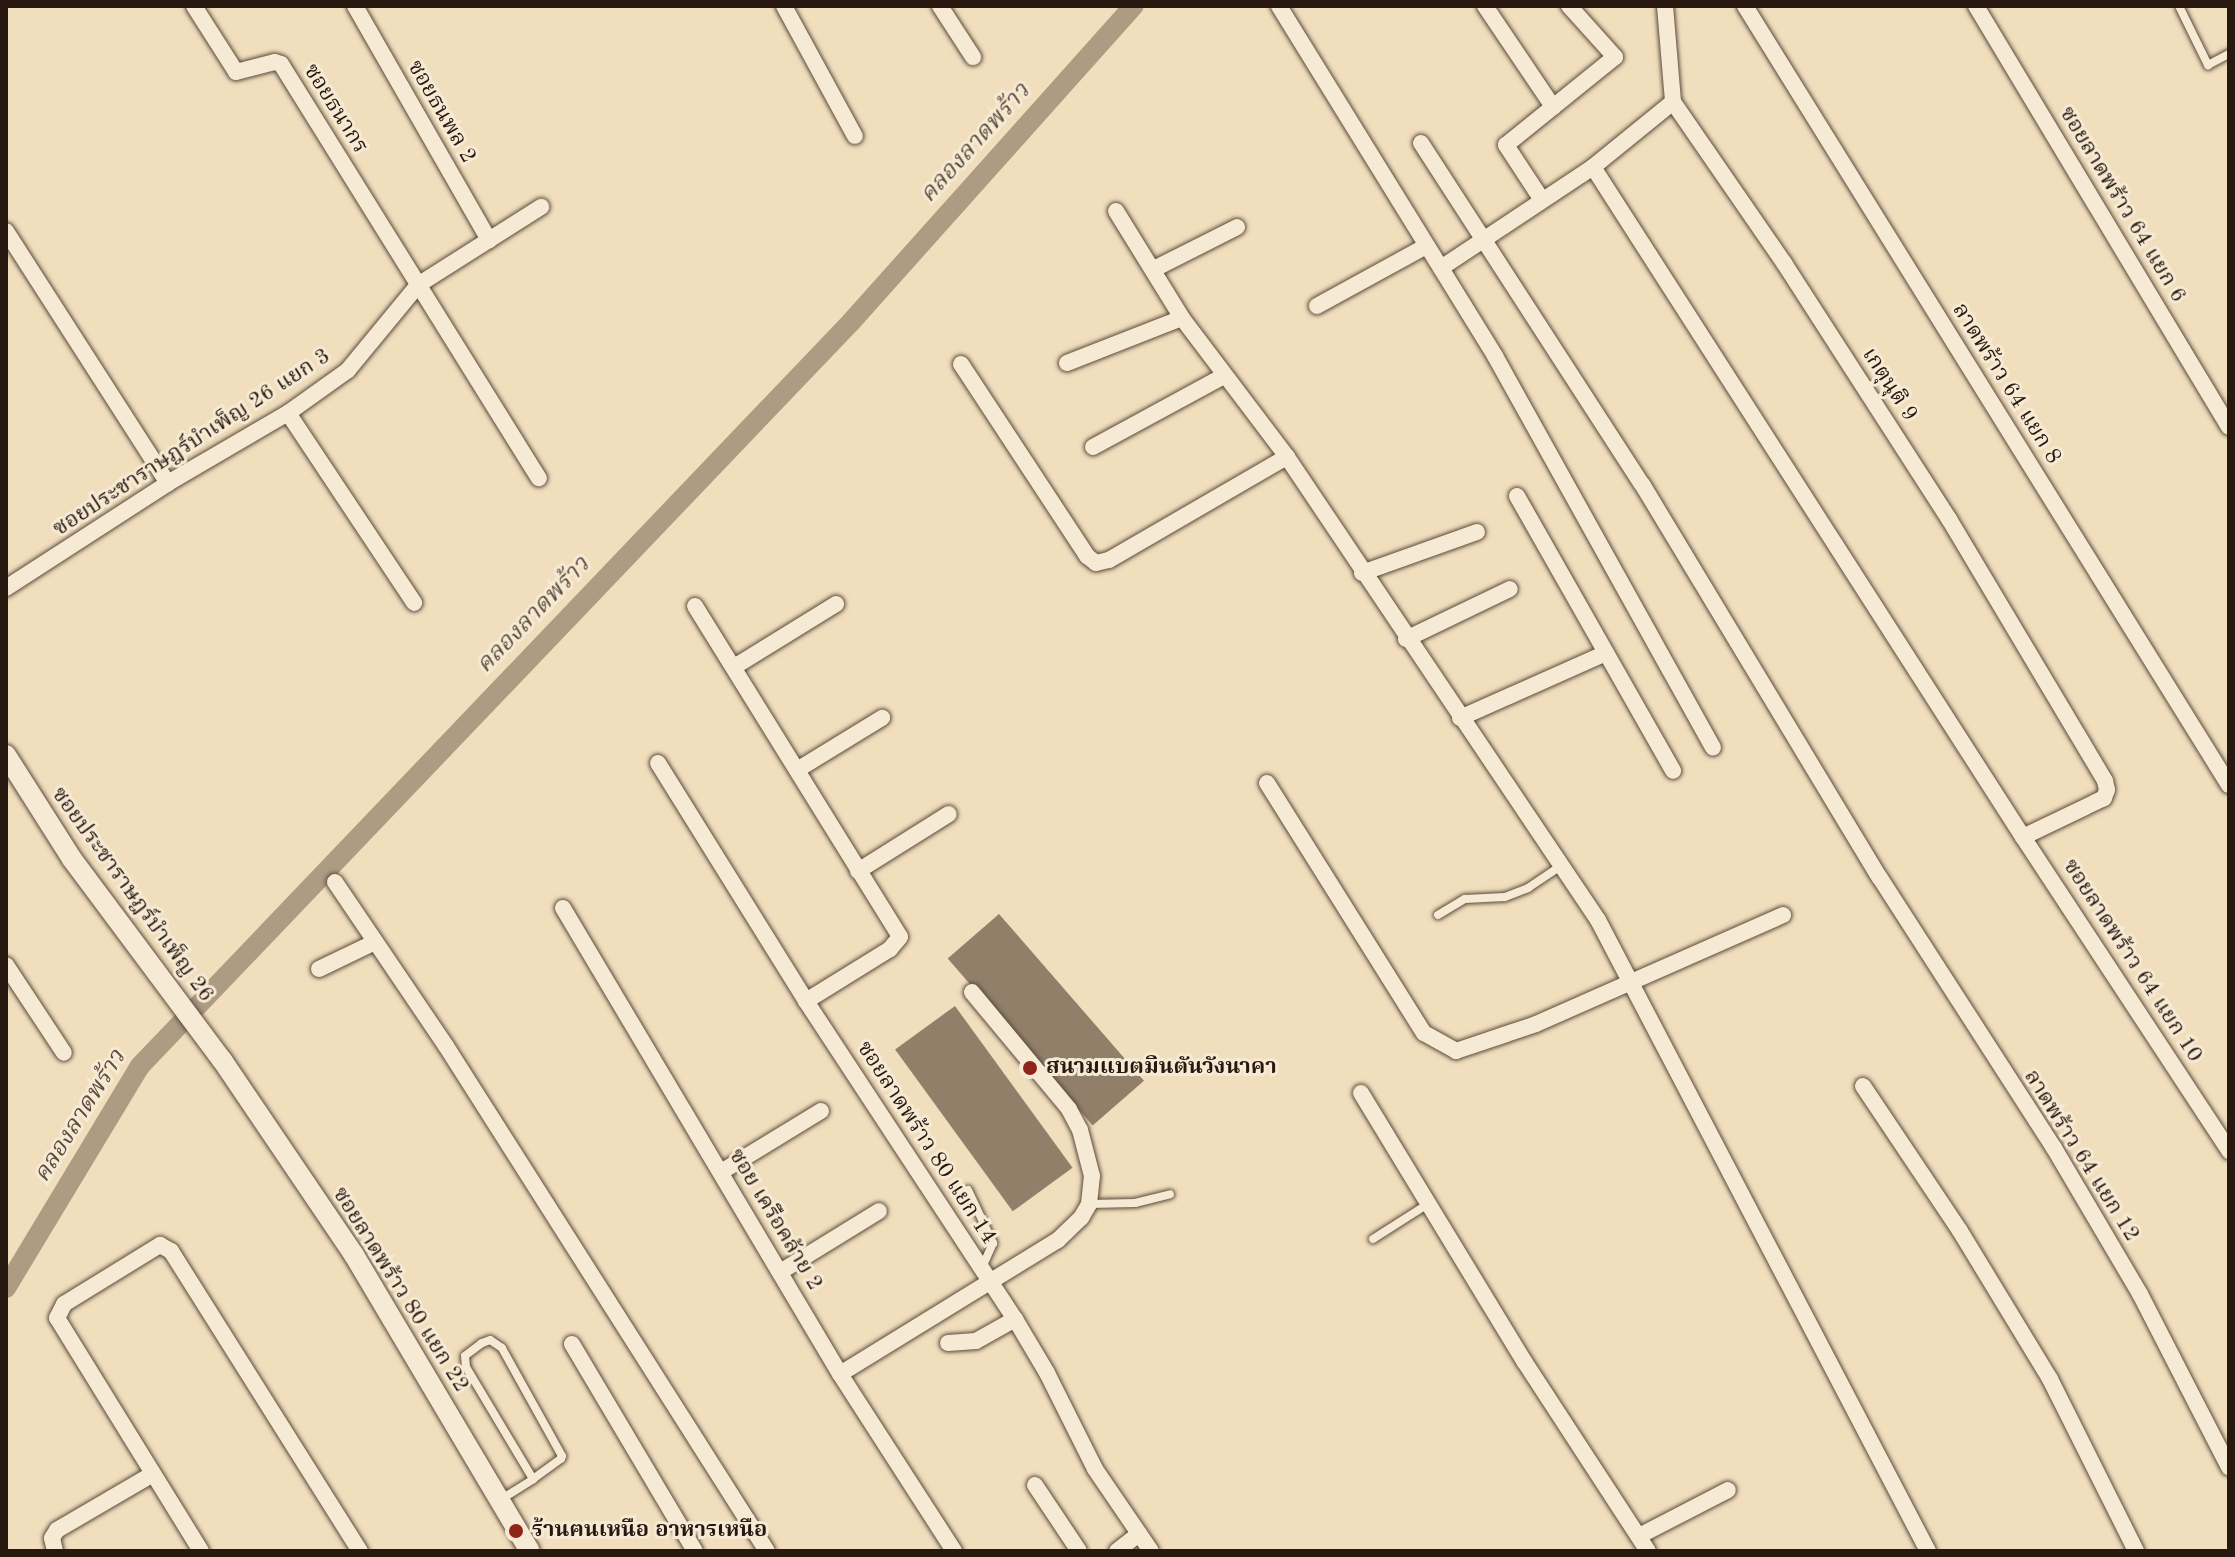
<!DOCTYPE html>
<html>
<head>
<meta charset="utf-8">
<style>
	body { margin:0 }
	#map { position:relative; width:2235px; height:1557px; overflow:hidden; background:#f1debd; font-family:"Old Standard TT","Noto Serif Thai",serif }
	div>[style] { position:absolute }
	.canal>* { height:20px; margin:-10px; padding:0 10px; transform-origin:10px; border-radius:10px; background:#ad9b82 }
	.building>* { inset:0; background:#917f6a; transform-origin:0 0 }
	.roads { filter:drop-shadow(0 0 2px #5a4a3b) drop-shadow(0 0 2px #5a4a3b) }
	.service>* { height:8px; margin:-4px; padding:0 4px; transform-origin:4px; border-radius:4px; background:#f6ead4 }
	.minor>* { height:16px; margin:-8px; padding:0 8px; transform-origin:8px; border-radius:8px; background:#f6ead4 }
	.tertiary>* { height:20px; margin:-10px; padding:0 10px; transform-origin:10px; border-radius:10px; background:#f6ead4 }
	.dots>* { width:22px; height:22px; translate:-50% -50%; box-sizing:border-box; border:4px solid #f6ead4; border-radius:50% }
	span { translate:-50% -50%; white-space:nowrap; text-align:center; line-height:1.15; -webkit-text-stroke:6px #f6ead4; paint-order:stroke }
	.street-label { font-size:22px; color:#281810 }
	.poi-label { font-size:22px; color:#281810; font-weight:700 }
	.left { translate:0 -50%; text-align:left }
	.water-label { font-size:24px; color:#5d4c3e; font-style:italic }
	.frame { position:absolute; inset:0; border:8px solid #281810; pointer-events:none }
</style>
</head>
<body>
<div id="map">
	<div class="canal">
		<div style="left:6px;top:1288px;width:259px;rotate:-58.9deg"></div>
		<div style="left:140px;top:1066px;width:1029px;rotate:-46.3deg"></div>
		<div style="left:851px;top:322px;width:424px;rotate:-48.2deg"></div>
	</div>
	<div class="building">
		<div style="left:999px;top:914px;width:221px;height:68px;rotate:49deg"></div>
		<div style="left:955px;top:1006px;width:200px;height:74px;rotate:54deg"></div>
	</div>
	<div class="roads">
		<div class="service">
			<div style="left:2180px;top:8px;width:64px;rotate:63.8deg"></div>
			<div style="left:2208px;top:65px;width:24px;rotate:-28deg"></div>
			<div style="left:1438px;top:915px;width:31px;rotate:-31deg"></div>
			<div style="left:1465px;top:899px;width:40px;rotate:-2.9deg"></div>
			<div style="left:1505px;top:897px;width:25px;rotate:-21deg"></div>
			<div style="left:1528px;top:888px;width:40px;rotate:-34deg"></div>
			<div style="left:968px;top:1190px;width:59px;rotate:64.7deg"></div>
			<div style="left:993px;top:1243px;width:27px;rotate:114deg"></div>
			<div style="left:1089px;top:1204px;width:46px;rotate:-1.2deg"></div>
			<div style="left:1135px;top:1203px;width:36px;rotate:-14deg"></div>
			<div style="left:1373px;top:1239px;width:65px;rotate:-32.5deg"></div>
			<div style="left:500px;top:1500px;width:39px;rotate:-32deg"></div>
			<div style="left:533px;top:1479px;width:34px;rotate:-36deg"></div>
			<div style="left:561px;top:1459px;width:3px;rotate:-72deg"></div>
			<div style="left:562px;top:1456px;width:124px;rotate:-119.1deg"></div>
			<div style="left:502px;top:1348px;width:14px;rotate:-146deg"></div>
			<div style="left:490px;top:1340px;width:9px;rotate:159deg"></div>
			<div style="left:482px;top:1343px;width:21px;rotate:143deg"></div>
			<div style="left:465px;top:1356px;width:11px;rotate:85deg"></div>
			<div style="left:466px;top:1367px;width:131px;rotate:59.1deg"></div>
		</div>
		<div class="minor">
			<div style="left:194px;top:6px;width:78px;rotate:57.5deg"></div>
			<div style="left:236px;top:72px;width:40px;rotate:-14.4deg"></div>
			<div style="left:275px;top:62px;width:6px;rotate:18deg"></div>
			<div style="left:281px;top:64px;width:488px;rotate:58.1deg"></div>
			<div style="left:355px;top:6px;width:270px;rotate:60.2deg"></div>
			<div style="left:784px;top:6px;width:148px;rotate:61.4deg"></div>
			<div style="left:940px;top:6px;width:61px;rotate:57.1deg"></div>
			<div style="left:1279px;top:6px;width:411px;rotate:58.3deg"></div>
			<div style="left:1495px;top:356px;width:448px;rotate:60.9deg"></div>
			<div style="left:1485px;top:6px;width:122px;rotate:56deg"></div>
			<div style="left:1665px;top:6px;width:96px;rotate:85.2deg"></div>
			<div style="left:1673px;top:102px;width:196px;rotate:55.4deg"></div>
			<div style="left:1784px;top:263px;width:305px;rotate:57.2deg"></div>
			<div style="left:1949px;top:519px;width:305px;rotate:59.2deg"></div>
			<div style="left:2105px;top:781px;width:9px;rotate:77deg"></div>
			<div style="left:2107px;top:790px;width:9px;rotate:111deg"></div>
			<div style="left:2104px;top:798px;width:90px;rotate:154.3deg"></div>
			<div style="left:1745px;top:6px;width:917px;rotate:58.15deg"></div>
			<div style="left:1976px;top:6px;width:491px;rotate:59deg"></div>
			<div style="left:1421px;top:143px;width:406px;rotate:57.1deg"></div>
			<div style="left:1642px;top:484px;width:460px;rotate:58.9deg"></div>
			<div style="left:1880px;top:878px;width:321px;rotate:57.2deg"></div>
			<div style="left:2054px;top:1148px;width:169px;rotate:59.5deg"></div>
			<div style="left:2140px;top:1294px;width:195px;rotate:62.8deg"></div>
			<div style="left:1593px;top:167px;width:796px;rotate:57.31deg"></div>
			<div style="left:2023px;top:837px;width:376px;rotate:56.7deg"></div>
			<div style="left:1542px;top:200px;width:66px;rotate:-123.2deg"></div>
			<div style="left:1506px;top:145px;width:140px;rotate:-38.9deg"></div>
			<div style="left:1615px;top:57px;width:69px;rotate:-132deg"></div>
			<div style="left:1116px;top:211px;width:126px;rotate:58.3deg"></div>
			<div style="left:1182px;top:318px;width:174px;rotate:52.9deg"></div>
			<div style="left:1287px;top:457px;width:558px;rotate:56.11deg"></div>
			<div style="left:1598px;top:920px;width:712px;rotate:62.39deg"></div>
			<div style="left:6px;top:231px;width:300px;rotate:57.3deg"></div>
			<div style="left:1441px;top:268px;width:182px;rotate:-33.6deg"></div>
			<div style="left:1593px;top:167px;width:103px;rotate:-39.1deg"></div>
			<div style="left:1154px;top:269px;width:93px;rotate:-26.8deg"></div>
			<div style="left:1317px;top:306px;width:124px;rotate:-28.8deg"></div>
			<div style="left:1067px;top:363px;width:123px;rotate:-21.4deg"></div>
			<div style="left:961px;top:364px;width:230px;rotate:56.7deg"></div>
			<div style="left:1087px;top:556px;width:11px;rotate:38deg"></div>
			<div style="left:1096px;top:563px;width:13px;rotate:-13deg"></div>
			<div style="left:1109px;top:560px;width:206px;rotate:-30.1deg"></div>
			<div style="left:288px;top:413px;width:228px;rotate:56.4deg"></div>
			<div style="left:1093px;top:447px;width:149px;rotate:-28.5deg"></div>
			<div style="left:1517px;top:496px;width:316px;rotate:60.4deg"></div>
			<div style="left:1362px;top:573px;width:122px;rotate:-19.6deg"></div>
			<div style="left:6px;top:588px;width:193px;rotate:-32.9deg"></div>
			<div style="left:168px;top:483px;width:139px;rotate:-30.3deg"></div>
			<div style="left:288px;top:413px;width:74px;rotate:-35.6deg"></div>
			<div style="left:348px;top:370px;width:110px;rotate:-50.5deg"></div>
			<div style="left:418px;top:285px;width:146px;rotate:-32.4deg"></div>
			<div style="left:695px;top:606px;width:389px;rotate:58.2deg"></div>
			<div style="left:900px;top:937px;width:16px;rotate:130deg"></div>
			<div style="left:890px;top:949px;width:99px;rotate:148.2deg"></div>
			<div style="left:1406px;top:639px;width:115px;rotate:-25.7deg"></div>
			<div style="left:734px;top:667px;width:120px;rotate:-31.7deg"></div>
			<div style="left:1460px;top:718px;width:158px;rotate:-24deg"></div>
			<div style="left:658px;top:763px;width:280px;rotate:58.1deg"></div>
			<div style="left:806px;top:1001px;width:381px;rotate:56.7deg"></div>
			<div style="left:1015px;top:1319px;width:63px;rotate:59.3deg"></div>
			<div style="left:1047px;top:1373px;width:107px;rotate:63.4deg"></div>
			<div style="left:1095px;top:1469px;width:99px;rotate:55.7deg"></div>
			<div style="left:797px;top:770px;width:100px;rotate:-31.5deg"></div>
			<div style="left:1267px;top:783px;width:295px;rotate:57.9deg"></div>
			<div style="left:1424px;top:1033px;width:37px;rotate:29deg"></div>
			<div style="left:1456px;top:1051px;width:84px;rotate:-18.6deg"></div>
			<div style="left:1536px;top:1024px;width:270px;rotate:-23.8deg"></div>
			<div style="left:858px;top:871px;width:107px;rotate:-32.1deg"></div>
			<div style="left:335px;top:882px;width:198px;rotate:55.9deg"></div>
			<div style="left:446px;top:1046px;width:598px;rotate:57.56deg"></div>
			<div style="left:563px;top:908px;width:542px;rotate:59.27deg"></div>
			<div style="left:840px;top:1374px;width:211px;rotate:57.2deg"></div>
			<div style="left:6px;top:965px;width:105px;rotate:56.6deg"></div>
			<div style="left:319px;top:969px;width:62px;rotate:-25.7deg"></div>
			<div style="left:1863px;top:1086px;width:174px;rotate:56.2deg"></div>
			<div style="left:1960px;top:1231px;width:173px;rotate:58.7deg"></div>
			<div style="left:2050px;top:1379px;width:192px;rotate:63.4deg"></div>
			<div style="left:1361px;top:1093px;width:314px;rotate:58.7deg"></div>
			<div style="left:1524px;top:1361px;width:227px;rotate:56.9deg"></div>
			<div style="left:721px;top:1172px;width:117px;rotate:-31.4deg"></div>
			<div style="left:780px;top:1272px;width:116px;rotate:-31.6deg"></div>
			<div style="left:948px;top:1343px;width:28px;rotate:-4deg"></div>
			<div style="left:976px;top:1341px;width:45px;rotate:-29.4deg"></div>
			<div style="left:572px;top:1344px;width:241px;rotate:59.3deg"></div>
			<div style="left:840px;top:1374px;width:256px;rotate:-31.6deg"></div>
			<div style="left:1058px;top:1240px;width:32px;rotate:-44deg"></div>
			<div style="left:1081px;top:1218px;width:16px;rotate:-60deg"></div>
			<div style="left:1089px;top:1204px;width:28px;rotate:-84deg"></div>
			<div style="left:1092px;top:1176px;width:48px;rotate:-104.6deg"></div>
			<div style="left:1080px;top:1130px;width:24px;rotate:-118deg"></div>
			<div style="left:1069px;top:1109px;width:152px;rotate:-129.7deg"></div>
			<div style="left:1035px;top:1485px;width:79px;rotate:56.3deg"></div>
			<div style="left:1639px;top:1536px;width:100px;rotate:-27.3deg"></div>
			<div style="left:55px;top:1551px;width:13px;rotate:-103deg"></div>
			<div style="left:52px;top:1538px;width:9px;rotate:-58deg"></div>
			<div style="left:57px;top:1530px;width:111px;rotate:-30.3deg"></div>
			<div style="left:201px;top:1551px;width:274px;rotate:-121.7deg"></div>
			<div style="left:57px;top:1318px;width:16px;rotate:-63deg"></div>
			<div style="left:64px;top:1304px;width:113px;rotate:-31.6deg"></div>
			<div style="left:160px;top:1245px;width:13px;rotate:29deg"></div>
			<div style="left:171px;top:1251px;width:355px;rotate:57.8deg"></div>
			<div style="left:1117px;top:1551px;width:28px;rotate:-38deg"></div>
		</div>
		<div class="tertiary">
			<div style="left:6px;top:755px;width:123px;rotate:57.6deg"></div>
			<div style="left:72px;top:859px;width:251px;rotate:53.3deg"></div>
			<div style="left:222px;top:1060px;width:235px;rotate:55.9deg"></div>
			<div style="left:354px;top:1255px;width:344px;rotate:59.3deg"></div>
		</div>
	</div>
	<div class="dots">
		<div style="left:1030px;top:1068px;background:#8f2418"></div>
		<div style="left:516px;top:1531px;background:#8f2418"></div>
	</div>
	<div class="street-label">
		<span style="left:335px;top:109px;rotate:58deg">ซอยธนากร</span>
		<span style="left:441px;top:112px;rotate:60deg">ซอยธนพล 2</span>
		<span style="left:2122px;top:205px;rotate:59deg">ซอยลาดพร้าว 64 แยก 6</span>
		<span style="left:2006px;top:384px;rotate:58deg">ลาดพร้าว 64 แยก 8</span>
		<span style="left:1889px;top:385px;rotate:57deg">เกตุนุติ 9</span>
		<span style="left:192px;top:443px;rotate:-33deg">ซอยประชาราษฎร์บำเพ็ญ 26 แยก 3</span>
		<span style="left:132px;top:895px;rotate:54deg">ซอยประชาราษฎร์บำเพ็ญ 26</span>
		<span style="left:2132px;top:961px;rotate:57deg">ซอยลาดพร้าว 64 แยก 10</span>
		<span style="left:926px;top:1143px;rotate:57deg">ซอยลาดพร้าว 80 แยก 14</span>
		<span style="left:2081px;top:1156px;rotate:58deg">ลาดพร้าว 64 แยก 12</span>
		<span style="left:775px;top:1220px;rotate:59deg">ซอย เครือคล้าย 2</span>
		<span style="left:400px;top:1290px;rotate:58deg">ซอยลาดพร้าว 80 แยก 22</span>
	</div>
	<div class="poi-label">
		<span class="left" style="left:1046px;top:1068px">สนามแบตมินตันวังนาคา</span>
		<span class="left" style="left:532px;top:1531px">ร้านฅนเหนือ อาหารเหนือ</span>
	</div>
	<div class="water-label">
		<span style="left:976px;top:144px;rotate:-48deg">คลองลาดพร้าว</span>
		<span style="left:534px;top:616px;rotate:-46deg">คลองลาดพร้าว</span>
		<span style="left:81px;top:1117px;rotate:-58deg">คลองลาดพร้าว</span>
	</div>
	<div class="frame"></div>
</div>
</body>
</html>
